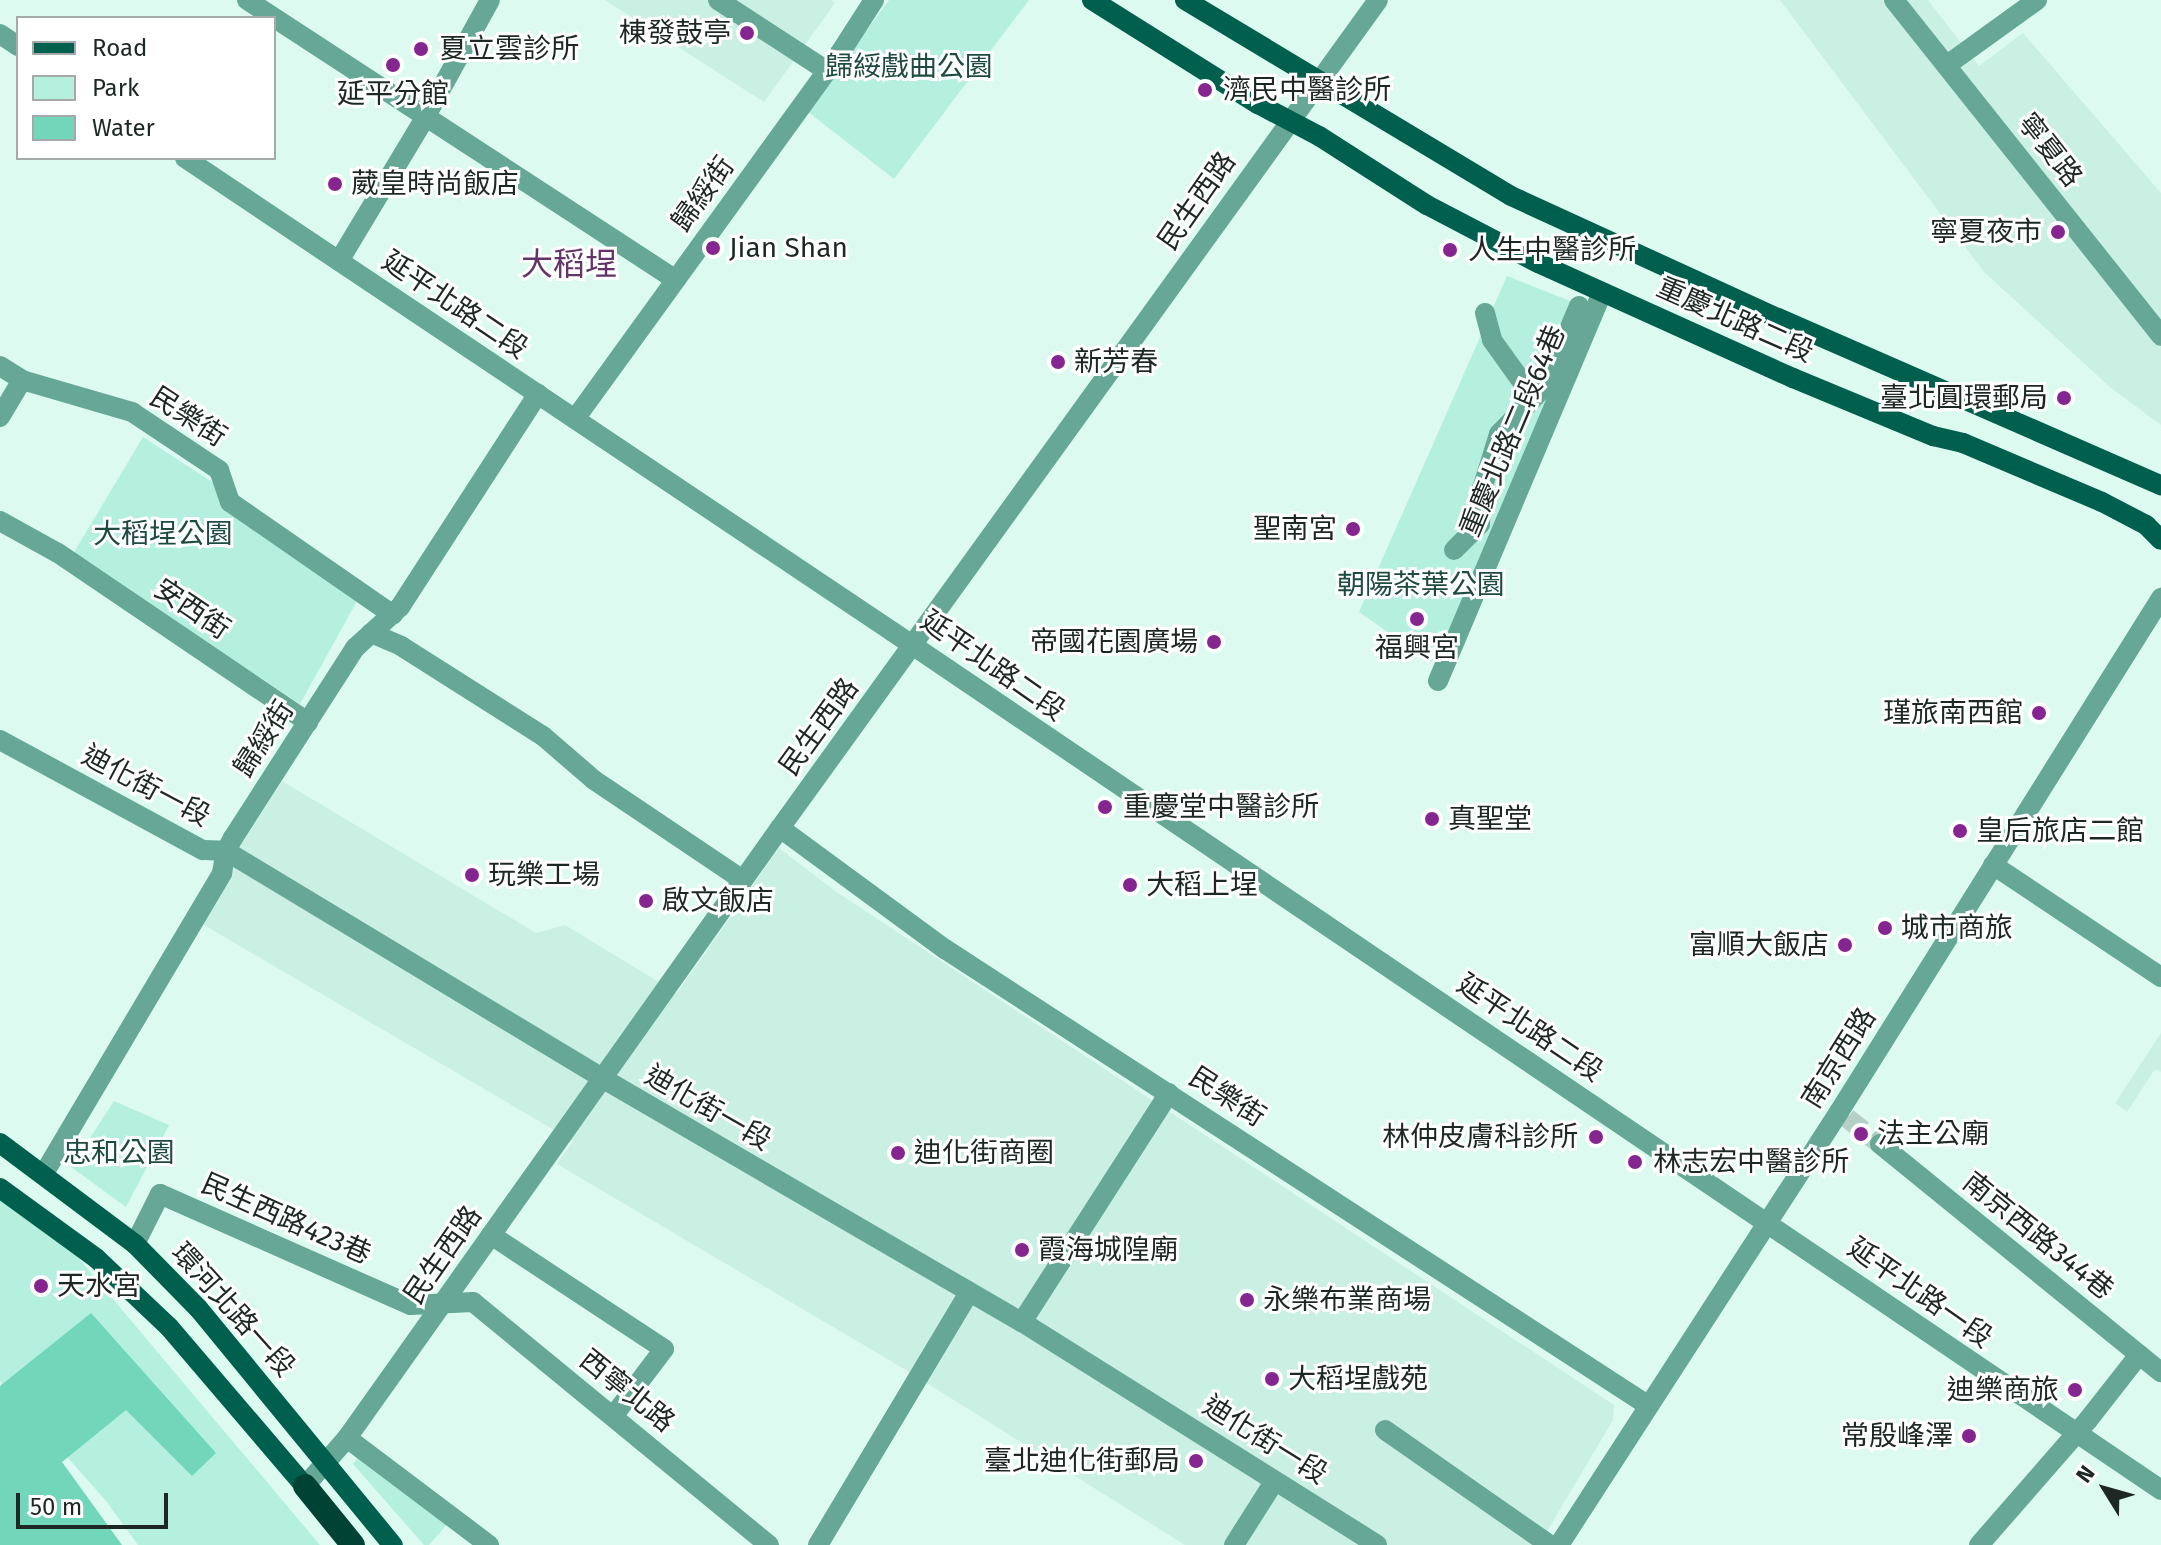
<!DOCTYPE html>
<html>
<head>
<meta charset="utf-8">
<style>
	body { margin:0 }
	#map { position:relative; width:2161px; height:1545px; overflow:hidden; background:#ddfaf0; font-family:"Fira Sans","Noto Sans TC",sans-serif }
	div>[style] { position:absolute }
	.built>* { inset:0; background:#caefe3 }
	.green>* { inset:0; background:#b5f0de }
	.water>* { inset:0; background:#72d6bb }
	.minor-tunnel>* { height:20px; margin-top:-10px; transform-origin:0; background:repeating-linear-gradient(90deg,#b7d0c7 0 20px,transparent 0 30px) }
	.minor>* { height:20px; margin:-10px; padding:0 10px; transform-origin:10px; border-radius:10px; background:#66a895 }
	.major>* { height:20px; margin:-10px; padding:0 10px; transform-origin:10px; border-radius:10px; background:#005f4d }
	.highway>* { height:24px; margin:-12px; padding:0 12px; transform-origin:12px; border-radius:12px; background:#004335 }
	.dots>* { width:22px; height:22px; translate:-50% -50%; box-sizing:border-box; border:4px solid #fff; border-radius:50% }
	span { translate:-50% -50%; white-space:nowrap; text-align:center; line-height:1.15; -webkit-text-stroke:6px #fff; paint-order:stroke }
	.poi-label { font-size:28px; color:#1d2825 }
	.right { translate:-100% -50%; text-align:right }
	.left { translate:0 -50%; text-align:left }
	.park-label { font-size:28px; color:#1e4b3f }
	.street-label { font-size:28px; color:#1d2825 }
	.quarter-label { font-size:32px; color:#633468 }
	.legend { position:absolute; left:16px; top:16px; width:260px; height:144px; box-sizing:border-box; background:#fff; border:2px solid #a5a9a8; margin:0; padding:10px 14px; list-style:none; font-size:24px; color:#1d2825 }
	.legend li { display:flex; align-items:center; gap:16px; height:40px }
	.legend b { width:40px; border:2px solid #a5a9a8 }
	.north { position:absolute; left:2065px; top:1449px; width:80px; height:80px; -webkit-text-stroke:6px #fff; paint-order:stroke; rotate:307deg; font-size:22px; font-weight:700; line-height:32px; text-align:center; color:#1d2825 }
	.north::after { content:''; display:block; margin:auto; width:28px; height:36px; background:#1d2825; clip-path:polygon(50% 0,100% 100%,50% 72%,0 100%) }
	.scale { position:absolute; left:16px; top:1493px; width:152px; height:36px; box-sizing:border-box; border:4px solid #1d2825; border-top:0; padding-left:10px; font-size:24px; line-height:28px; white-space:nowrap; color:#1d2825; -webkit-text-stroke:6px #fff; paint-order:stroke }
</style>
</head>
<body>
<div id="map">
	<div class="built">
		<div style="clip-path:polygon(605px 0,831px 0,835px 3px,764px 102px)"></div>
		<div style="clip-path:polygon(1780px 0,1928px 0,1979px 66px,2023px 33px,2161px 193px,2161px 425px,2111px 388px,1984px 272px)"></div>
		<div style="clip-path:polygon(282px 781px,536px 933px,565px 925px,677px 993px,779px 848px,835px 891px,1614px 1405px,1613px 1420px,1539px 1545px,1185px 1545px,906px 1370px,557px 1164px,573px 1141px,199px 922px,234px 867px,240px 846px)"></div>
		<div style="clip-path:polygon(2161px 1033px,2161px 1072px,2155px 1069px,2127px 1112px,2115px 1103px)"></div>
	</div>
	<div class="green">
		<div style="clip-path:polygon(889px 0,1029px 0,894px 179px,807px 111px)"></div>
		<div style="clip-path:polygon(1507px 276px,1588px 308px,1444px 645px,1432px 662px,1359px 612px)"></div>
		<div style="clip-path:polygon(143px 437px,217px 485px,357px 601px,300px 704px,73px 554px)"></div>
		<div style="clip-path:polygon(114px 1101px,169px 1125px,126px 1207px,71px 1167px)"></div>
		<div style="clip-path:polygon(0 1190px,59px 1235px,320px 1545px,138px 1545px,106px 1501px,0 1381px)"></div>
		<div style="clip-path:polygon(361px 1454px,449px 1522px,429px 1545px,424px 1545px,353px 1464px)"></div>
	</div>
	<div class="water">
		<div style="clip-path:polygon(91px 1313px,216px 1453px,192px 1476px,126px 1410px,62px 1462px,122px 1545px,0 1545px,0 1386px)"></div>
	</div>
	<div class="minor-tunnel">
		<div style="left:1847px;top:1118px;width:42px;rotate:38.2deg"></div>
	</div>
	<div class="minor">
		<div style="left:247px;top:0;width:512px;rotate:33.13deg"></div>
		<div style="left:718px;top:0;width:130px;rotate:33.1deg"></div>
		<div style="left:1894px;top:0;width:429px;rotate:51.5deg"></div>
		<div style="left:0;top:34px;width:22px;rotate:34deg"></div>
		<div style="left:1947px;top:65px;width:111px;rotate:-35.8deg"></div>
		<div style="left:185px;top:158px;width:852px;rotate:33.8deg"></div>
		<div style="left:893px;top:632px;width:1531px;rotate:34.08deg"></div>
		<div style="left:339px;top:261px;width:169px;rotate:-59deg"></div>
		<div style="left:426px;top:116px;width:132px;rotate:-61.1deg"></div>
		<div style="left:1485px;top:313px;width:28px;rotate:75deg"></div>
		<div style="left:1492px;top:340px;width:70px;rotate:54.3deg"></div>
		<div style="left:0;top:366px;width:26px;rotate:32deg"></div>
		<div style="left:22px;top:380px;width:115px;rotate:16.2deg"></div>
		<div style="left:132px;top:412px;width:105px;rotate:33.7deg"></div>
		<div style="left:219px;top:470px;width:34px;rotate:71deg"></div>
		<div style="left:230px;top:502px;width:198px;rotate:34.7deg"></div>
		<div style="left:0;top:417px;width:43px;rotate:-59.3deg"></div>
		<div style="left:575px;top:419px;width:452px;rotate:-54.1deg"></div>
		<div style="left:840px;top:53px;width:63px;rotate:-57.3deg"></div>
		<div style="left:0;top:521px;width:66px;rotate:28.9deg"></div>
		<div style="left:58px;top:553px;width:302px;rotate:34.1deg"></div>
		<div style="left:1454px;top:550px;width:37px;rotate:-45deg"></div>
		<div style="left:1480px;top:524px;width:35px;rotate:-87deg"></div>
		<div style="left:1482px;top:489px;width:58px;rotate:-72.8deg"></div>
		<div style="left:1499px;top:434px;width:66px;rotate:-46.2deg"></div>
		<div style="left:1545px;top:386px;width:87px;rotate:-67deg"></div>
		<div style="left:371px;top:633px;width:33px;rotate:23deg"></div>
		<div style="left:401px;top:646px;width:168px;rotate:32.4deg"></div>
		<div style="left:543px;top:736px;width:67px;rotate:40.8deg"></div>
		<div style="left:594px;top:780px;width:179px;rotate:33.9deg"></div>
		<div style="left:1438px;top:681px;width:422px;rotate:-67.1deg"></div>
		<div style="left:0;top:740px;width:231px;rotate:28.5deg"></div>
		<div style="left:203px;top:850px;width:23px;rotate:2deg"></div>
		<div style="left:226px;top:851px;width:439px;rotate:31.1deg"></div>
		<div style="left:602px;top:1078px;width:486px;rotate:30.2deg"></div>
		<div style="left:1022px;top:1322px;width:419px;rotate:32.1deg"></div>
		<div style="left:780px;top:828px;width:205px;rotate:36.3deg"></div>
		<div style="left:945px;top:949px;width:839px;rotate:32.99deg"></div>
		<div style="left:1993px;top:865px;width:202px;rotate:33.7deg"></div>
		<div style="left:1880px;top:1144px;width:362px;rotate:39.1deg"></div>
		<div style="left:43px;top:1175px;width:351px;rotate:-59.3deg"></div>
		<div style="left:222px;top:873px;width:22px;rotate:-80deg"></div>
		<div style="left:226px;top:851px;width:15px;rotate:-62deg"></div>
		<div style="left:233px;top:838px;width:226px;rotate:-57.3deg"></div>
		<div style="left:355px;top:648px;width:61px;rotate:-42.3deg"></div>
		<div style="left:400px;top:607px;width:254px;rotate:-57.1deg"></div>
		<div style="left:491px;top:1235px;width:207px;rotate:33.4deg"></div>
		<div style="left:664px;top:1349px;width:83px;rotate:127.1deg"></div>
		<div style="left:135px;top:1244px;width:56px;rotate:-63.4deg"></div>
		<div style="left:160px;top:1194px;width:274px;rotate:23.9deg"></div>
		<div style="left:411px;top:1305px;width:62px;rotate:-2.8deg"></div>
		<div style="left:473px;top:1302px;width:383px;rotate:39.4deg"></div>
		<div style="left:1022px;top:1322px;width:272px;rotate:-57.3deg"></div>
		<div style="left:1385px;top:1430px;width:201px;rotate:34.9deg"></div>
		<div style="left:347px;top:1438px;width:178px;rotate:37deg"></div>
		<div style="left:305px;top:1486px;width:64px;rotate:-48.8deg"></div>
		<div style="left:347px;top:1438px;width:748px;rotate:-54.63deg"></div>
		<div style="left:780px;top:828px;width:1021px;rotate:-54.16deg"></div>
		<div style="left:818px;top:1545px;width:294px;rotate:-59.1deg"></div>
		<div style="left:1234px;top:1545px;width:75px;rotate:-57.6deg"></div>
		<div style="left:1559px;top:1545px;width:516px;rotate:-57.11deg"></div>
		<div style="left:1839px;top:1112px;width:607px;rotate:-57.93deg"></div>
		<div style="left:1979px;top:1545px;width:166px;rotate:-48.9deg"></div>
		<div style="left:2088px;top:1420px;width:83px;rotate:-51.9deg"></div>
	</div>
	<div class="major">
		<div style="left:1092px;top:0;width:196px;rotate:32.1deg"></div>
		<div style="left:1258px;top:104px;width:69px;rotate:27.7deg"></div>
		<div style="left:1319px;top:136px;width:128px;rotate:32.6deg"></div>
		<div style="left:1427px;top:205px;width:125px;rotate:27.6deg"></div>
		<div style="left:1538px;top:263px;width:280px;rotate:24.3deg"></div>
		<div style="left:1793px;top:378px;width:152px;rotate:22.5deg"></div>
		<div style="left:1933px;top:436px;width:31px;rotate:13deg"></div>
		<div style="left:1963px;top:443px;width:151px;rotate:23deg"></div>
		<div style="left:2102px;top:502px;width:50px;rotate:27.6deg"></div>
		<div style="left:2146px;top:525px;width:21px;rotate:45deg"></div>
		<div style="left:1185px;top:0;width:380px;rotate:31deg"></div>
		<div style="left:1511px;top:196px;width:294px;rotate:24.6deg"></div>
		<div style="left:1778px;top:318px;width:418px;rotate:23.6deg"></div>
		<div style="left:0;top:1143px;width:169px;rotate:36.8deg"></div>
		<div style="left:135px;top:1244px;width:90px;rotate:45.5deg"></div>
		<div style="left:198px;top:1308px;width:307px;rotate:50.6deg"></div>
		<div style="left:0;top:1188px;width:119px;rotate:36.1deg"></div>
		<div style="left:96px;top:1258px;width:100px;rotate:43.4deg"></div>
		<div style="left:169px;top:1327px;width:209px;rotate:49.5deg"></div>
	</div>
	<div class="highway">
		<div style="left:305px;top:1486px;width:76px;rotate:50.9deg"></div>
	</div>
	<div class="dots">
		<div style="left:747px;top:33px;background:#85258f"></div>
		<div style="left:421px;top:49px;background:#85258f"></div>
		<div style="left:393px;top:65px;background:#85258f"></div>
		<div style="left:1205px;top:90px;background:#85258f"></div>
		<div style="left:335px;top:184px;background:#85258f"></div>
		<div style="left:2058px;top:232px;background:#85258f"></div>
		<div style="left:713px;top:248px;background:#85258f"></div>
		<div style="left:1450px;top:250px;background:#85258f"></div>
		<div style="left:1058px;top:362px;background:#85258f"></div>
		<div style="left:2064px;top:398px;background:#85258f"></div>
		<div style="left:1353px;top:529px;background:#85258f"></div>
		<div style="left:1417px;top:619px;background:#85258f"></div>
		<div style="left:1214px;top:642px;background:#85258f"></div>
		<div style="left:2039px;top:713px;background:#85258f"></div>
		<div style="left:1105px;top:807px;background:#85258f"></div>
		<div style="left:1432px;top:819px;background:#85258f"></div>
		<div style="left:1960px;top:831px;background:#85258f"></div>
		<div style="left:472px;top:875px;background:#85258f"></div>
		<div style="left:1130px;top:885px;background:#85258f"></div>
		<div style="left:646px;top:901px;background:#85258f"></div>
		<div style="left:1885px;top:928px;background:#85258f"></div>
		<div style="left:1845px;top:945px;background:#85258f"></div>
		<div style="left:1861px;top:1134px;background:#85258f"></div>
		<div style="left:1596px;top:1137px;background:#85258f"></div>
		<div style="left:898px;top:1153px;background:#85258f"></div>
		<div style="left:1635px;top:1162px;background:#85258f"></div>
		<div style="left:1022px;top:1250px;background:#85258f"></div>
		<div style="left:41px;top:1286px;background:#85258f"></div>
		<div style="left:1247px;top:1300px;background:#85258f"></div>
		<div style="left:1272px;top:1379px;background:#85258f"></div>
		<div style="left:2075px;top:1390px;background:#85258f"></div>
		<div style="left:1969px;top:1436px;background:#85258f"></div>
		<div style="left:1196px;top:1461px;background:#85258f"></div>
	</div>
	<div class="poi-label">
		<span class="right" style="left:731px;top:33px">棟發鼓亭</span>
		<span class="left" style="left:439px;top:49px">夏立雲診所</span>
		<span class="left" style="left:1223px;top:90px">濟民中醫診所</span>
		<span style="left:393px;top:94px">延平分館</span>
		<span class="left" style="left:351px;top:184px">葳皇時尚飯店</span>
		<span class="right" style="left:2042px;top:232px">寧夏夜市</span>
		<span class="left" style="left:729px;top:248px">Jian Shan</span>
		<span class="left" style="left:1468px;top:250px">人生中醫診所</span>
		<span class="left" style="left:1074px;top:362px">新芳春</span>
		<span class="right" style="left:2048px;top:398px">臺北圓環郵局</span>
		<span class="right" style="left:1337px;top:529px">聖南宮</span>
		<span class="right" style="left:1198px;top:642px">帝國花園廣場</span>
		<span style="left:1417px;top:648px">福興宮</span>
		<span class="right" style="left:2023px;top:713px">瑾旅南西館</span>
		<span class="left" style="left:1123px;top:807px">重慶堂中醫診所</span>
		<span class="left" style="left:1448px;top:819px">真聖堂</span>
		<span class="left" style="left:1976px;top:831px">皇后旅店二館</span>
		<span class="left" style="left:488px;top:875px">玩樂工場</span>
		<span class="left" style="left:1146px;top:885px">大稻上埕</span>
		<span class="left" style="left:662px;top:901px">啟文飯店</span>
		<span class="left" style="left:1901px;top:928px">城市商旅</span>
		<span class="right" style="left:1829px;top:945px">富順大飯店</span>
		<span class="left" style="left:1877px;top:1134px">法主公廟</span>
		<span class="right" style="left:1578px;top:1137px">林仲皮膚科診所</span>
		<span class="left" style="left:914px;top:1153px">迪化街商圈</span>
		<span class="left" style="left:1653px;top:1162px">林志宏中醫診所</span>
		<span class="left" style="left:1038px;top:1250px">霞海城隍廟</span>
		<span class="left" style="left:57px;top:1286px">天水宮</span>
		<span class="left" style="left:1263px;top:1300px">永樂布業商場</span>
		<span class="left" style="left:1288px;top:1379px">大稻埕戲苑</span>
		<span class="right" style="left:2059px;top:1390px">迪樂商旅</span>
		<span class="right" style="left:1953px;top:1436px">常殷峰澤</span>
		<span class="right" style="left:1180px;top:1461px">臺北迪化街郵局</span>
	</div>
	<div class="park-label">
		<span style="left:909px;top:67px">歸綏戲曲公園</span>
		<span style="left:163px;top:534px">大稻埕公園</span>
		<span style="left:1421px;top:585px">朝陽茶葉公園</span>
		<span style="left:119px;top:1153px">忠和公園</span>
	</div>
	<div class="street-label">
		<span style="left:2050px;top:150px;rotate:52deg">寧夏路</span>
		<span style="left:703px;top:194px;rotate:-54deg">歸綏街</span>
		<span style="left:1197px;top:201px;rotate:-55deg">民生西路</span>
		<span style="left:455px;top:305px;rotate:34deg">延平北路二段</span>
		<span style="left:1735px;top:320px;rotate:24deg">重慶北路二段</span>
		<span style="left:188px;top:417px;rotate:33deg">民樂街</span>
		<span style="left:1513px;top:431px;rotate:-67deg">重慶北路二段64巷</span>
		<span style="left:192px;top:609px;rotate:34deg">安西街</span>
		<span style="left:993px;top:666px;rotate:35deg">延平北路二段</span>
		<span style="left:819px;top:727px;rotate:-54deg">民生西路</span>
		<span style="left:264px;top:739px;rotate:-57deg">歸綏街</span>
		<span style="left:146px;top:786px;rotate:28deg">迪化街一段</span>
		<span style="left:1530px;top:1028px;rotate:34deg">延平北路二段</span>
		<span style="left:1839px;top:1058px;rotate:-58deg">南京西路</span>
		<span style="left:1227px;top:1097px;rotate:33deg">民樂街</span>
		<span style="left:708px;top:1108px;rotate:30deg">迪化街一段</span>
		<span style="left:286px;top:1219px;rotate:24deg">民生西路423巷</span>
		<span style="left:2038px;top:1236px;rotate:39deg">南京西路344巷</span>
		<span style="left:443px;top:1255px;rotate:-55deg">民生西路</span>
		<span style="left:1920px;top:1293px;rotate:35deg">延平北路一段</span>
		<span style="left:233px;top:1310px;rotate:48deg">環河北路一段</span>
		<span style="left:627px;top:1391px;rotate:39deg">西寧北路</span>
		<span style="left:1265px;top:1440px;rotate:32deg">迪化街一段</span>
	</div>
	<div class="quarter-label">
		<span style="left:569px;top:264px">大稻埕</span>
	</div>
	<ul class="legend">
	<li><b style="height:10px;background:#005f4d"></b>Road</li>
	<li><b style="height:22px;background:#b5f0de"></b>Park</li>
	<li><b style="height:22px;background:#72d6bb"></b>Water</li>
	</ul>
	<div class="north">N</div>
	<div class="scale">50 m</div>
</div>
</body>
</html>
